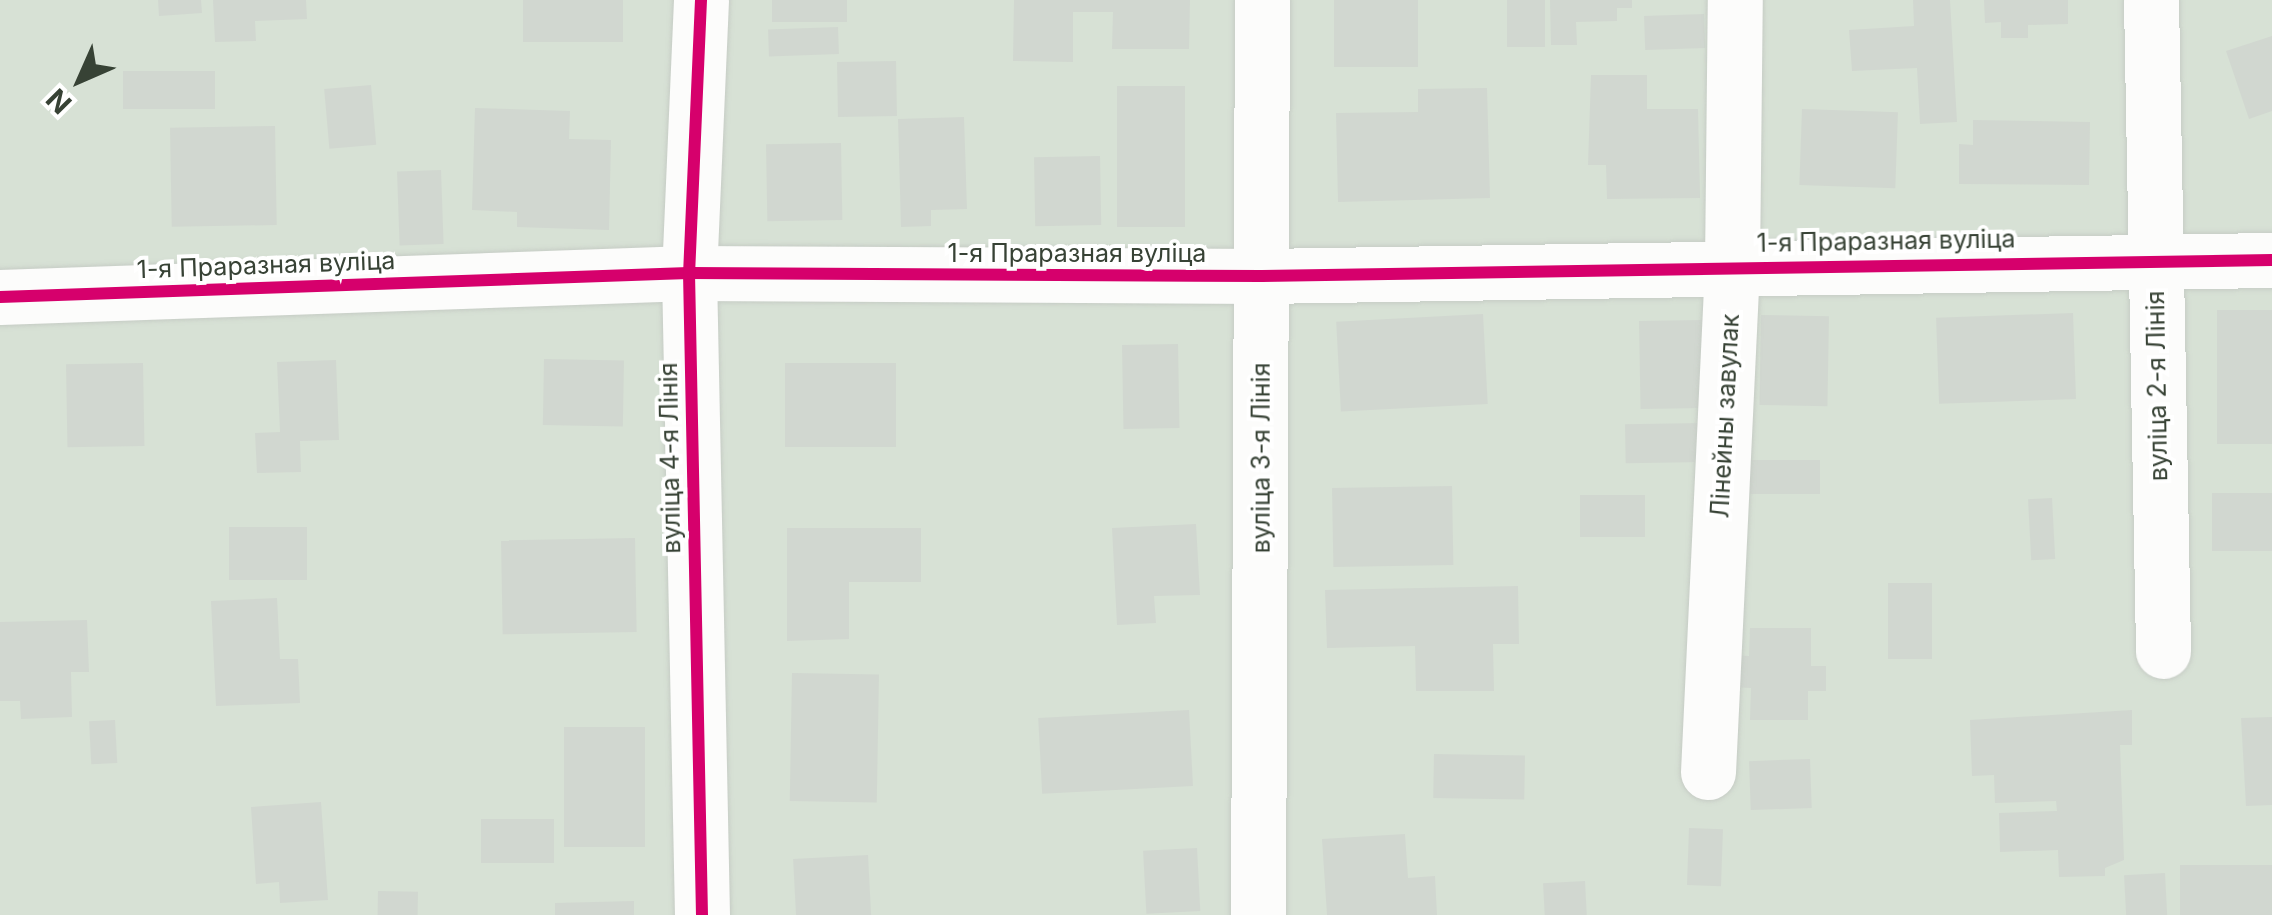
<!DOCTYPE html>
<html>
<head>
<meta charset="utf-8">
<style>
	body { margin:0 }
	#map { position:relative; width:2272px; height:915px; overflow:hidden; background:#e8eee7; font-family:Inter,sans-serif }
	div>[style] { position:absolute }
	.residential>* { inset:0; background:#d7e1d5; transform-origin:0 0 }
	.building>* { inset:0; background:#d1d7d0; transform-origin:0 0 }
	.roads { filter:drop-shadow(0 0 2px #c6ccc5) drop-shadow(0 0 2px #c6ccc5) }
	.minor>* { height:55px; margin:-27.5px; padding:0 27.5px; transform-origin:27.5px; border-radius:27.5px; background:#fcfcfb }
	.cycleway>* { height:12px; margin:-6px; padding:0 6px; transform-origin:6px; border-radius:6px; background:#d6006c }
	span { translate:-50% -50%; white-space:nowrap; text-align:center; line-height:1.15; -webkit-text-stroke:8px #fff; paint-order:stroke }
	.street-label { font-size:25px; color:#374235 }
	.north { position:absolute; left:30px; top:30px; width:100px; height:100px; -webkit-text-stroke:8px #fff; paint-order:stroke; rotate:225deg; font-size:28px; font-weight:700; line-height:40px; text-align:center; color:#374235 }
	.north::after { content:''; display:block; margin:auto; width:35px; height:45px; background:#374235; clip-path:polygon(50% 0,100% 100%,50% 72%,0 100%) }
</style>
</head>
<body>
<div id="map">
	<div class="residential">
		<div style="left:0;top:0;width:2272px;height:915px"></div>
	</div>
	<div class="building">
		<div style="clip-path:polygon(158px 0,201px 0,202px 13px,159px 16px)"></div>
		<div style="clip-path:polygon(213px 0,306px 0,307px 19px,255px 21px,256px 41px,215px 42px)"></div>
		<div style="left:523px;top:0;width:100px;height:42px"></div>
		<div style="left:772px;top:0;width:75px;height:22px"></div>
		<div style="clip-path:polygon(1014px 0,1190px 0,1189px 49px,1112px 49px,1113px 12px,1073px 12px,1073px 62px,1013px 61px)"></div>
		<div style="left:1334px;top:0;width:84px;height:67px"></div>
		<div style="left:1507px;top:0;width:38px;height:47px"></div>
		<div style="clip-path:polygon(1550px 0,1632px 0,1632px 8px,1617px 8px,1617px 21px,1576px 22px,1577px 45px,1551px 45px)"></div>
		<div style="clip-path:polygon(1913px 0,1950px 0,1957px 122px,1920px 124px,1917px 68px,1852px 71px,1849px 30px,1914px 26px)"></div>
		<div style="clip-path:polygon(1984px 0,2068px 0,2068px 24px,2028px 25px,2028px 38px,2001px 38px,2001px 22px,1985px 23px)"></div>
		<div style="left:1704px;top:14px;width:34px;height:60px;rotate:88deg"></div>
		<div style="left:838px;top:27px;width:27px;height:70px;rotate:88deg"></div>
		<div style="clip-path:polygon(2272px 36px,2272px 111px,2249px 119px,2226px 51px)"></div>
		<div style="left:896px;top:61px;width:55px;height:59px;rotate:89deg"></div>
		<div style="left:123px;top:71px;width:92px;height:38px"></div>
		<div style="clip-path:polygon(1591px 75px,1647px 75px,1647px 109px,1698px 109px,1700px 198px,1607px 199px,1606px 165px,1588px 165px)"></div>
		<div style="left:371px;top:85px;width:60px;height:47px;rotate:85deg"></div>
		<div style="left:1117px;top:86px;width:68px;height:141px"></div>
		<div style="clip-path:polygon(1487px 88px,1490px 198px,1338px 202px,1336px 113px,1418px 112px,1418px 89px)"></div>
		<div style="clip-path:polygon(475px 108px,570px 111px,569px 139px,611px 140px,609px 230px,517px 227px,517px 212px,472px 210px)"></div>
		<div style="left:1802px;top:109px;width:96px;height:76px;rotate:2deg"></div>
		<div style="clip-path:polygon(964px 117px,967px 209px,931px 210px,931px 226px,901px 227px,898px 119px)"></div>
		<div style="clip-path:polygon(1973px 120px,2090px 122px,2089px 185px,1959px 184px,1959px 144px,1973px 145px)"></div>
		<div style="left:275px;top:126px;width:99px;height:105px;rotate:89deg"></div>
		<div style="left:841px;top:143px;width:77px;height:75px;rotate:89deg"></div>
		<div style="left:1100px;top:156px;width:69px;height:66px;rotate:89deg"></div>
		<div style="left:441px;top:170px;width:74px;height:44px;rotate:88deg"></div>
		<div style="left:2272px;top:310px;width:134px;height:55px;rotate:90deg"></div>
		<div style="left:2073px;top:313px;width:86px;height:137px;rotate:88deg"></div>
		<div style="left:1483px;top:314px;width:90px;height:147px;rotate:87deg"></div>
		<div style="left:1761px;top:315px;width:68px;height:90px;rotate:1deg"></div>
		<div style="left:1703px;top:320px;width:88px;height:64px;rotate:89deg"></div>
		<div style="left:1178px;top:344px;width:84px;height:56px;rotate:89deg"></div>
		<div style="left:544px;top:359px;width:80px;height:66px;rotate:1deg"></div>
		<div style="clip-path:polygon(336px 360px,339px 440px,300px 441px,301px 472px,257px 473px,255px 433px,280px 432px,277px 362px)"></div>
		<div style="left:143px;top:363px;width:83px;height:77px;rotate:89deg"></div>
		<div style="left:896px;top:363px;width:84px;height:111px;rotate:90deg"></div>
		<div style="left:1703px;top:423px;width:39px;height:78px;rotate:89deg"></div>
		<div style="left:1749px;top:460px;width:71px;height:34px"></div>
		<div style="left:1452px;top:486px;width:79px;height:120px;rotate:89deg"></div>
		<div style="left:2272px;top:493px;width:58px;height:60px;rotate:90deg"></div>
		<div style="left:1580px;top:495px;width:65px;height:42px"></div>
		<div style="left:2052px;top:498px;width:61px;height:24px;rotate:87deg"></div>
		<div style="clip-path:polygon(1196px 524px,1200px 595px,1154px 596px,1156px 623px,1117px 625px,1112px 528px)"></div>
		<div style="left:229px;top:527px;width:78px;height:53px"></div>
		<div style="clip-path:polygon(787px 528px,921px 528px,921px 582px,849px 582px,849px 639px,787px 641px)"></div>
		<div style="left:635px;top:538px;width:94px;height:134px;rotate:89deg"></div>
		<div style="left:1888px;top:583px;width:44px;height:76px"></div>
		<div style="clip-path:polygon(1518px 586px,1519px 644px,1493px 644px,1494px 691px,1416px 691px,1415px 646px,1327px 648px,1325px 590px)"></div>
		<div style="clip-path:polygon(277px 598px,280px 659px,298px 659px,300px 703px,216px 706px,211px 601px)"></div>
		<div style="clip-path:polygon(87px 620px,89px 672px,71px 672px,72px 717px,21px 719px,20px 701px,0 701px,0 622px)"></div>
		<div style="clip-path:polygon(1750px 628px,1811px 628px,1811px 666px,1826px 666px,1826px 691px,1808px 691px,1808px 720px,1750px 720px,1751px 688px,1732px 687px,1732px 655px,1749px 656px)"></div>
		<div style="left:792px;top:673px;width:87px;height:128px;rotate:1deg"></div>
		<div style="left:1189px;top:710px;width:76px;height:151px;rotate:87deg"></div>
		<div style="clip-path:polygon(2132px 710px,2132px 745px,2120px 745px,2124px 860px,2105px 868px,2105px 876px,2059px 877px,2058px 850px,2000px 852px,1999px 813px,2057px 811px,2056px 801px,1995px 803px,1994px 775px,1972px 776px,1970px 720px)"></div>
		<div style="clip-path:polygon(2272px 717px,2272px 805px,2246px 806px,2241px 718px)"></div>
		<div style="left:115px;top:720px;width:43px;height:26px;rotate:87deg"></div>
		<div style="left:564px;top:727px;width:81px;height:120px"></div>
		<div style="left:1434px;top:754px;width:91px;height:44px;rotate:1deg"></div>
		<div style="left:1810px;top:759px;width:49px;height:61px;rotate:88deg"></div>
		<div style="clip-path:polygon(321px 802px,328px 900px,280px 903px,279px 882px,256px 884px,251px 807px)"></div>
		<div style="left:481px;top:819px;width:73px;height:44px"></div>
		<div style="left:1689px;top:828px;width:34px;height:57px;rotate:2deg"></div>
		<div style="clip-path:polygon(1405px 834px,1408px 878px,1435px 876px,1437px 915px,1327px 915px,1322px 839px)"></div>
		<div style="left:1197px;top:848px;width:63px;height:54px;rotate:87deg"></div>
		<div style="left:868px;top:855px;width:60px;height:75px;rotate:87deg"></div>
		<div style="left:2272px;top:865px;width:50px;height:92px;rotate:90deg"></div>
		<div style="left:2165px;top:873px;width:42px;height:41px;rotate:87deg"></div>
		<div style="left:1585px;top:881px;width:34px;height:42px;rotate:87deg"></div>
		<div style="left:378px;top:891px;width:40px;height:24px;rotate:1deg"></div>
		<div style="clip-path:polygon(634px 901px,634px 915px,555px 915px,555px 903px)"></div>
	</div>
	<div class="roads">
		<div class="minor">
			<div style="left:701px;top:0;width:273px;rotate:92.5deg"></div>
			<div style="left:689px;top:273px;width:642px;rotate:88.84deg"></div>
			<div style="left:2151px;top:0;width:651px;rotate:88.94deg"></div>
			<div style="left:0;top:297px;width:689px;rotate:-1.99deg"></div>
			<div style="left:689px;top:273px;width:573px;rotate:0.3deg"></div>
			<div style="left:1262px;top:276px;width:1010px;rotate:-0.91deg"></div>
			<div style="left:1708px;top:772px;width:507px;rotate:-87.28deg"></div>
			<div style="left:1732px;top:266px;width:266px;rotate:-89.4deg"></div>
			<div style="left:1258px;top:915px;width:915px;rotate:-89.75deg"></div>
		</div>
	</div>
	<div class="cycleway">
		<div style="left:701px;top:0;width:273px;rotate:92.5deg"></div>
		<div style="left:689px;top:273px;width:642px;rotate:88.84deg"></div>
		<div style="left:0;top:297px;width:689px;rotate:-1.99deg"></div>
		<div style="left:689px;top:273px;width:573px;rotate:0.3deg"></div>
		<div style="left:1262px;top:276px;width:1010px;rotate:-0.91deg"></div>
	</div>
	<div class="street-label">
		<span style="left:1886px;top:241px;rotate:-1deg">1-я Праразная вуліца</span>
		<span style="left:1077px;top:253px">1-я Праразная вуліца</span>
		<span style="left:266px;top:265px;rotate:-2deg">1-я Праразная вуліца</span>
		<span style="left:2157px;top:386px;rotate:-91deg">вуліца 2-я Лінія</span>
		<span style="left:1725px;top:416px;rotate:-87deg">Лінейны завулак</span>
		<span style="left:670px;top:458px;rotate:-91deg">вуліца 4-я Лінія</span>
		<span style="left:1261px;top:458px;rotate:-90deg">вуліца 3-я Лінія</span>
	</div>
	<div class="north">N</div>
</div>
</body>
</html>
